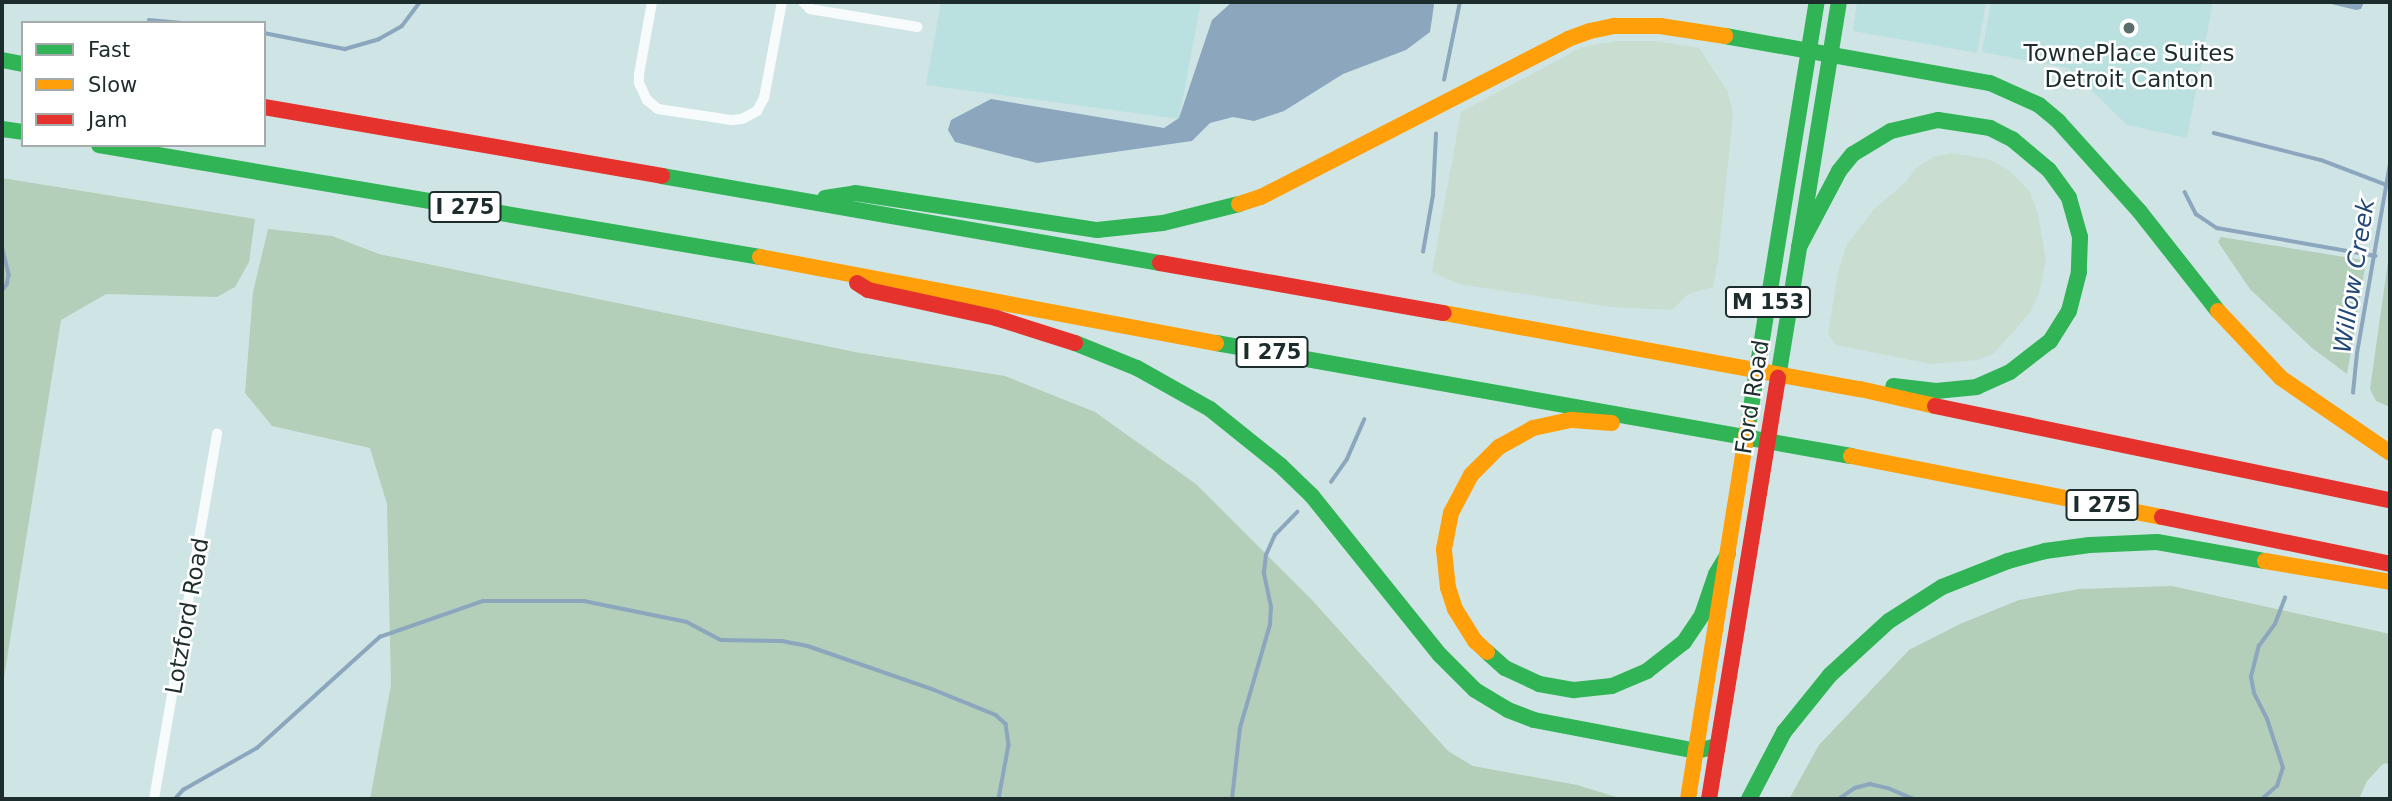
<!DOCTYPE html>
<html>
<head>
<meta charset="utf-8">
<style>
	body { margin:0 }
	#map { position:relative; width:2392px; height:801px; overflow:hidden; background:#cfe5e5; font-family:"DejaVu Sans",sans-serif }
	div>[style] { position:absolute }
	.built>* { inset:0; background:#bbe0e0 }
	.green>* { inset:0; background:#c9ddd1 }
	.forest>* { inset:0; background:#b3ceb9 }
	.water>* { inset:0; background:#8ca6be }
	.stream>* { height:3.5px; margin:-1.75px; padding:0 1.75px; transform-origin:1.75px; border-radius:1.75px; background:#8ca6be }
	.street>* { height:10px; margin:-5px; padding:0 5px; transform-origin:5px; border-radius:5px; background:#f8fbfb }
	.fast>* { height:16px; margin:-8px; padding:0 8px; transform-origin:8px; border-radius:8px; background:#30b455 }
	.slow>* { height:16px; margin:-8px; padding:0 8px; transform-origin:8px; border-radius:8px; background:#ff9f0a }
	.jam>* { height:16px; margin:-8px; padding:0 8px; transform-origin:8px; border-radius:8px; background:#e5322d }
	.dots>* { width:19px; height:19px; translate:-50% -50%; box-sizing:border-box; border:4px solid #fff; border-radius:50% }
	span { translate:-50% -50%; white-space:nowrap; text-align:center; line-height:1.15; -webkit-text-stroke:5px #fff; paint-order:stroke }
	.shield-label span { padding:2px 5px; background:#fff; border:2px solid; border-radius:5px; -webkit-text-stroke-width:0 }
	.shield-label { font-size:21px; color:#1d2c2c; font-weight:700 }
	.poi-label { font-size:23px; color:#1d2c2c }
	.street-label { font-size:23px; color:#1d2c2c }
	.water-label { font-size:24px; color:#214877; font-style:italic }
	.frame { position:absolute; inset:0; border:4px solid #1d2c2c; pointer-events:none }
	.legend { position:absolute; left:21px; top:21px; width:245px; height:126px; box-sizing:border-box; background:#fff; border:2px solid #a5abab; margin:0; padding:9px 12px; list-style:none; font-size:21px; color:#1d2c2c }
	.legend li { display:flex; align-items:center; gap:14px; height:35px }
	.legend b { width:35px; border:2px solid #a5abab }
</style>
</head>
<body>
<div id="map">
	<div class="built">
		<div style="clip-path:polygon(941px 2px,1201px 2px,1179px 119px,926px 85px)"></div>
		<div style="clip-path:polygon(1857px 2px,1986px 2px,1977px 53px,1853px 31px)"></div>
		<div style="clip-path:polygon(1991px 2px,2213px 2px,2187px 138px,2127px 125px,2068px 68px,1982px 52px)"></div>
	</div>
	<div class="green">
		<div style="clip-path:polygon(1617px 41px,1654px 41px,1699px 48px,1728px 92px,1733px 115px,1718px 261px,1713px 287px,1688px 294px,1672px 310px,1611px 307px,1458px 284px,1432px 272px,1461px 112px,1582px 47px)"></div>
		<div style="clip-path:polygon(1950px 153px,1988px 159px,2010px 171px,2030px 192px,2038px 214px,2046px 260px,2040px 291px,2030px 313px,1993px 354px,1977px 360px,1931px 364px,1836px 345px,1828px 334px,1838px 272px,1847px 244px,1875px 208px,1905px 183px,1916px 168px,1933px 157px)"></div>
	</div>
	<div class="forest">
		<div style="clip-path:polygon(2px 178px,255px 219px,249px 262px,235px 287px,217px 297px,106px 294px,61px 320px,2px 690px)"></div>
		<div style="clip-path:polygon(268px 229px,332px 236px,379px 254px,855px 352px,1005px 376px,1095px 412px,1196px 484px,1312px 600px,1448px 751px,1473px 766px,1577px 785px,1623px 799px,370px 799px,391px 685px,387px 504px,370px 448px,272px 426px,245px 393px,253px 292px)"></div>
		<div style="clip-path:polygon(2221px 237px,2363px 260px,2365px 267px,2347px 374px,2312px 348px,2250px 289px,2218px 242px)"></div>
		<div style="clip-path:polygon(2390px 247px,2390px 407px,2376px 401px,2370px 389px)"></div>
		<div style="clip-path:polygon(2172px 586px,2390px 634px,2390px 763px,2383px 764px,2367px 781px,2359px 799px,1789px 799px,1819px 745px,1909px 650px,1960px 624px,2019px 600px,2079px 589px)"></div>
	</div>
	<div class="water">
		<div style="clip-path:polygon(1232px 2px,1433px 2px,1434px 5px,1430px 32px,1406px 50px,1343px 74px,1284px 111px,1254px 121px,1233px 117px,1210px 123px,1192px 141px,1037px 163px,955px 142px,948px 130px,951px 120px,991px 99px,1164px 128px,1179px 118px,1212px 20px)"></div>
		<div style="clip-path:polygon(2323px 2px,2364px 2px,2361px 9px,2356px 10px)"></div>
	</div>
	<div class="stream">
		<div style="left:149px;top:20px;width:33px;rotate:5deg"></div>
		<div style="left:264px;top:33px;width:83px;rotate:11.2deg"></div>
		<div style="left:345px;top:49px;width:35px;rotate:-16deg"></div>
		<div style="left:379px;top:39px;width:26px;rotate:-29deg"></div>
		<div style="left:402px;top:26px;width:30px;rotate:-53deg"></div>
		<div style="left:1444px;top:80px;width:80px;rotate:-78.4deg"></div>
		<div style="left:2214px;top:133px;width:110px;rotate:14.2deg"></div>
		<div style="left:2321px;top:160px;width:71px;rotate:20.7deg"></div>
		<div style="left:2185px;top:192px;width:25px;rotate:63deg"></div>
		<div style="left:2196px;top:214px;width:25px;rotate:34deg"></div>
		<div style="left:2217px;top:228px;width:161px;rotate:10deg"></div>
		<div style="left:2px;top:246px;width:30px;rotate:76deg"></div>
		<div style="left:9px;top:275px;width:10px;rotate:101deg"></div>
		<div style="left:7px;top:285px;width:8px;rotate:130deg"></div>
		<div style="left:1423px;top:252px;width:58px;rotate:-80deg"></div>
		<div style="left:1433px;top:195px;width:61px;rotate:-87.2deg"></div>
		<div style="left:2353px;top:393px;width:40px;rotate:-84.3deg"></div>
		<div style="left:2357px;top:353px;width:192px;rotate:-80.1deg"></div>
		<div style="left:1331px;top:482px;width:28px;rotate:-55deg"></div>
		<div style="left:1347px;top:459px;width:43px;rotate:-66.4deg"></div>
		<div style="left:175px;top:799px;width:12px;rotate:-48deg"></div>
		<div style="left:183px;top:790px;width:85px;rotate:-29.6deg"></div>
		<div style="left:257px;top:748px;width:166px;rotate:-42.1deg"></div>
		<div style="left:380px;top:637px;width:109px;rotate:-19.3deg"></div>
		<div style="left:483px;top:601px;width:101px"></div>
		<div style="left:584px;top:601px;width:105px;rotate:11.5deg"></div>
		<div style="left:687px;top:622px;width:38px;rotate:28deg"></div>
		<div style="left:721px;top:640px;width:61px;rotate:0.9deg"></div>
		<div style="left:782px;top:641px;width:26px;rotate:11deg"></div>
		<div style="left:808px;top:646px;width:131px;rotate:19.1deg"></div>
		<div style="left:932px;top:689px;width:69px;rotate:22.1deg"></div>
		<div style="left:996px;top:715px;width:13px;rotate:42deg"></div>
		<div style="left:1006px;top:724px;width:21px;rotate:82deg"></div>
		<div style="left:1009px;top:745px;width:55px;rotate:100.5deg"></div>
		<div style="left:1232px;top:799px;width:71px;rotate:-83.6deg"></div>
		<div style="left:1240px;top:728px;width:107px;rotate:-73.8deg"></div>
		<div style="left:1270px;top:625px;width:18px;rotate:-87deg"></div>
		<div style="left:1271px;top:607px;width:35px;rotate:-102deg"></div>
		<div style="left:1264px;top:573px;width:18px;rotate:-84deg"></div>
		<div style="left:1266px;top:555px;width:22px;rotate:-66deg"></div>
		<div style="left:1275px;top:535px;width:32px;rotate:-46deg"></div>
		<div style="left:1385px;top:799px;width:31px"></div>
		<div style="left:1839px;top:799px;width:19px;rotate:-35deg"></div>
		<div style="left:1855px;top:788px;width:16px;rotate:-15deg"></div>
		<div style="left:1870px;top:784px;width:18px;rotate:13deg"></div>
		<div style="left:1888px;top:788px;width:28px;rotate:23deg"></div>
		<div style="left:2262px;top:799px;width:20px;rotate:-41deg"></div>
		<div style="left:2277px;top:786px;width:19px;rotate:-72deg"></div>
		<div style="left:2283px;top:768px;width:52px;rotate:-108.1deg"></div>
		<div style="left:2267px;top:719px;width:29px;rotate:-117deg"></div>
		<div style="left:2254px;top:693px;width:16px;rotate:-101deg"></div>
		<div style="left:2251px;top:677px;width:32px;rotate:-76deg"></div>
		<div style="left:2259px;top:646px;width:27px;rotate:-54deg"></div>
		<div style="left:2275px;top:624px;width:28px;rotate:-69deg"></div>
	</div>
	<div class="street">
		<div style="left:652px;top:2px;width:73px;rotate:100.2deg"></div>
		<div style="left:639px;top:74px;width:9px;rotate:90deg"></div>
		<div style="left:639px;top:83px;width:19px;rotate:65deg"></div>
		<div style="left:647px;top:100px;width:14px;rotate:39deg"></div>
		<div style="left:658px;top:109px;width:75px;rotate:8.5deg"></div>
		<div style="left:732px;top:120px;width:10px;rotate:-6deg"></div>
		<div style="left:742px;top:119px;width:17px;rotate:-28deg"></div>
		<div style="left:757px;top:111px;width:15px;rotate:-62deg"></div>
		<div style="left:764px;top:98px;width:98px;rotate:-79.4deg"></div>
		<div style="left:803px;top:2px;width:10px;rotate:45deg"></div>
		<div style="left:810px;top:9px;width:109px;rotate:9.5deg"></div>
		<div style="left:154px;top:799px;width:371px;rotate:-80.2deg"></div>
	</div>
	<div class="fast">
		<div style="left:1725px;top:36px;width:269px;rotate:10.1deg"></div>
		<div style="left:1990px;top:83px;width:54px;rotate:24.2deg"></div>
		<div style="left:2039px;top:105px;width:26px;rotate:40deg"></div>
		<div style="left:2059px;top:122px;width:121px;rotate:48deg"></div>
		<div style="left:2140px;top:212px;width:126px;rotate:51.8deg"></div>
		<div style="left:2px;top:60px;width:21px;rotate:11deg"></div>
		<div style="left:2px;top:129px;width:21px;rotate:8deg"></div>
		<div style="left:99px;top:145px;width:670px;rotate:9.62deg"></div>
		<div style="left:662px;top:176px;width:506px;rotate:9.91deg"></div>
		<div style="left:825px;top:198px;width:30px;rotate:-9deg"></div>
		<div style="left:855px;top:193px;width:245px;rotate:8.7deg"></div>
		<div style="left:1097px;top:230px;width:66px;rotate:-6.1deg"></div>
		<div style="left:1163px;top:223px;width:78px;rotate:-14deg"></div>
		<div style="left:1799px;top:247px;width:86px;rotate:-62.2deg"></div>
		<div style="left:1839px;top:171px;width:22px;rotate:-51deg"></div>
		<div style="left:1853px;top:154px;width:44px;rotate:-31.2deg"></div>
		<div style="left:1891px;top:131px;width:48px;rotate:-13.2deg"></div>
		<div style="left:1938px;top:120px;width:53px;rotate:8.7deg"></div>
		<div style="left:1990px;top:128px;width:25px;rotate:27deg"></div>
		<div style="left:2012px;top:139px;width:48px;rotate:40deg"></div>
		<div style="left:2049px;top:170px;width:34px;rotate:54deg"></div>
		<div style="left:2069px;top:198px;width:41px;rotate:74.2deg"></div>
		<div style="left:2080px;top:237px;width:35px;rotate:92deg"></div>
		<div style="left:2079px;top:272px;width:40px;rotate:104.4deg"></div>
		<div style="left:2069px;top:311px;width:36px;rotate:122deg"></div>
		<div style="left:2050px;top:341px;width:51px;rotate:142.2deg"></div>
		<div style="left:2010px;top:372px;width:36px;rotate:156deg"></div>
		<div style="left:1977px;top:387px;width:41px;rotate:174.4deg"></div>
		<div style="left:1936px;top:391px;width:43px;rotate:-173.4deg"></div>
		<div style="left:1075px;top:343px;width:67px;rotate:22deg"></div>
		<div style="left:1137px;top:368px;width:84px;rotate:29.3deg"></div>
		<div style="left:1210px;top:409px;width:90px;rotate:38.7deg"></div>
		<div style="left:1280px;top:465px;width:45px;rotate:44.1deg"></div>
		<div style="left:1312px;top:496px;width:204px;rotate:51.2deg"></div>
		<div style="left:1440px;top:655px;width:49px;rotate:45deg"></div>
		<div style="left:1475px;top:690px;width:39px;rotate:31deg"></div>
		<div style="left:1508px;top:710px;width:28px;rotate:21deg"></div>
		<div style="left:1534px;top:720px;width:165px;rotate:10.8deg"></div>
		<div style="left:1696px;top:751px;width:22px;rotate:-13deg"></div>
		<div style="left:1216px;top:343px;width:645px;rotate:10.09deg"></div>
		<div style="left:1778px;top:378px;width:381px;rotate:-80.8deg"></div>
		<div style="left:1748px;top:426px;width:430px;rotate:-80.8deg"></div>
		<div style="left:1487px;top:652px;width:24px;rotate:42deg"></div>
		<div style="left:1505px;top:668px;width:38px;rotate:25deg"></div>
		<div style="left:1539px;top:684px;width:36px;rotate:10deg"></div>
		<div style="left:1574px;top:690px;width:38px;rotate:-6deg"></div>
		<div style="left:1612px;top:686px;width:38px;rotate:-23deg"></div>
		<div style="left:1647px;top:671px;width:47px;rotate:-38.1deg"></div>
		<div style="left:1684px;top:642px;width:32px;rotate:-56deg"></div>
		<div style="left:1702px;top:615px;width:43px;rotate:-71.1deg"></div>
		<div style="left:1716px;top:574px;width:23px;rotate:-59deg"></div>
		<div style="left:1749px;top:799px;width:76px;rotate:-62.4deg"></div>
		<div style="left:1784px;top:732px;width:73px;rotate:-51.1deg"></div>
		<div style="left:1830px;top:675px;width:80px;rotate:-42.5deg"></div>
		<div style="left:1889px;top:621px;width:63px;rotate:-32.7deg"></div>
		<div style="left:1942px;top:587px;width:71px;rotate:-21.5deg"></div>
		<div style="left:2008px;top:561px;width:38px;rotate:-15deg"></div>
		<div style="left:2045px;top:551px;width:45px;rotate:-7.6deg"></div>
		<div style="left:2090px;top:545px;width:67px;rotate:-2.6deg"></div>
		<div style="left:2157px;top:542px;width:110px;rotate:10deg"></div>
	</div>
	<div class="slow">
		<div style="left:1239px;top:204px;width:23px;rotate:-18deg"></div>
		<div style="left:1261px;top:197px;width:345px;rotate:-27.2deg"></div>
		<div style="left:1568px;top:39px;width:23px;rotate:-20deg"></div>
		<div style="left:1590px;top:31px;width:25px;rotate:-12deg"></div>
		<div style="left:1614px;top:26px;width:46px"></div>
		<div style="left:1660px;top:26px;width:66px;rotate:8.7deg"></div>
		<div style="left:760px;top:257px;width:464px;rotate:10.7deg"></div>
		<div style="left:2218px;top:311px;width:92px;rotate:46.8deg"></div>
		<div style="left:2281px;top:378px;width:132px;rotate:34.5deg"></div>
		<div style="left:1444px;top:313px;width:423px;rotate:10.4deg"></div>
		<div style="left:1860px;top:389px;width:77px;rotate:12.8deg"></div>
		<div style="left:1851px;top:456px;width:317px;rotate:11.1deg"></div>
		<div style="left:2265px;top:561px;width:127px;rotate:9.5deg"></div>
		<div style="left:1487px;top:652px;width:16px;rotate:-137deg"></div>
		<div style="left:1475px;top:641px;width:38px;rotate:-122deg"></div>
		<div style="left:1455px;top:609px;width:22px;rotate:-108deg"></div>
		<div style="left:1448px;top:588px;width:39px;rotate:-96deg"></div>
		<div style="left:1444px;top:549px;width:37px;rotate:-79deg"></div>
		<div style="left:1451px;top:513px;width:43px;rotate:-62.2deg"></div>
		<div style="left:1471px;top:475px;width:40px;rotate:-45deg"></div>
		<div style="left:1499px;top:447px;width:39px;rotate:-29deg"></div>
		<div style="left:1533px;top:428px;width:40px;rotate:-12deg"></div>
		<div style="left:1572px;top:420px;width:40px;rotate:4.3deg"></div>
		<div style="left:1688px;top:799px;width:378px;rotate:-80.9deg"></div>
	</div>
	<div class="jam">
		<div style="left:264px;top:107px;width:404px;rotate:9.8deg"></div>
		<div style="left:1160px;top:263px;width:288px;rotate:10deg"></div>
		<div style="left:857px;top:283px;width:13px;rotate:32deg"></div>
		<div style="left:868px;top:290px;width:131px;rotate:12.3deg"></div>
		<div style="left:996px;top:318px;width:83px;rotate:17.6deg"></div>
		<div style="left:1935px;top:406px;width:465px;rotate:11.7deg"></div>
		<div style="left:2162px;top:517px;width:233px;rotate:11.6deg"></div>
		<div style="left:1709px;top:799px;width:427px;rotate:-80.7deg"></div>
	</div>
	<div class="dots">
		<div style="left:2129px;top:28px;background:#5b6d6d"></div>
	</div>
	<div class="shield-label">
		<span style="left:465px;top:207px">I 275</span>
		<span style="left:1768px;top:302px">M 153</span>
		<span style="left:1272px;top:352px">I 275</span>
		<span style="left:2102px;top:505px">I 275</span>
	</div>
	<div class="poi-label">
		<span style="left:2129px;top:66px">TownePlace Suites<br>Detroit Canton</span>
	</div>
	<div class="street-label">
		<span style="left:1752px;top:397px;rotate:-81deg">Ford Road</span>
		<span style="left:187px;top:616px;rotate:-80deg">Lotzford Road</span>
	</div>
	<div class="water-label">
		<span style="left:2355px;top:276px;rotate:-81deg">Willow Creek</span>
	</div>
	<div class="frame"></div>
	<ul class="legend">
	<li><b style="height:9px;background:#30b455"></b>Fast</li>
	<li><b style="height:9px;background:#ff9f0a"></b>Slow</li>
	<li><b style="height:9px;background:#e5322d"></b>Jam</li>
	</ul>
</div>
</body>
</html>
